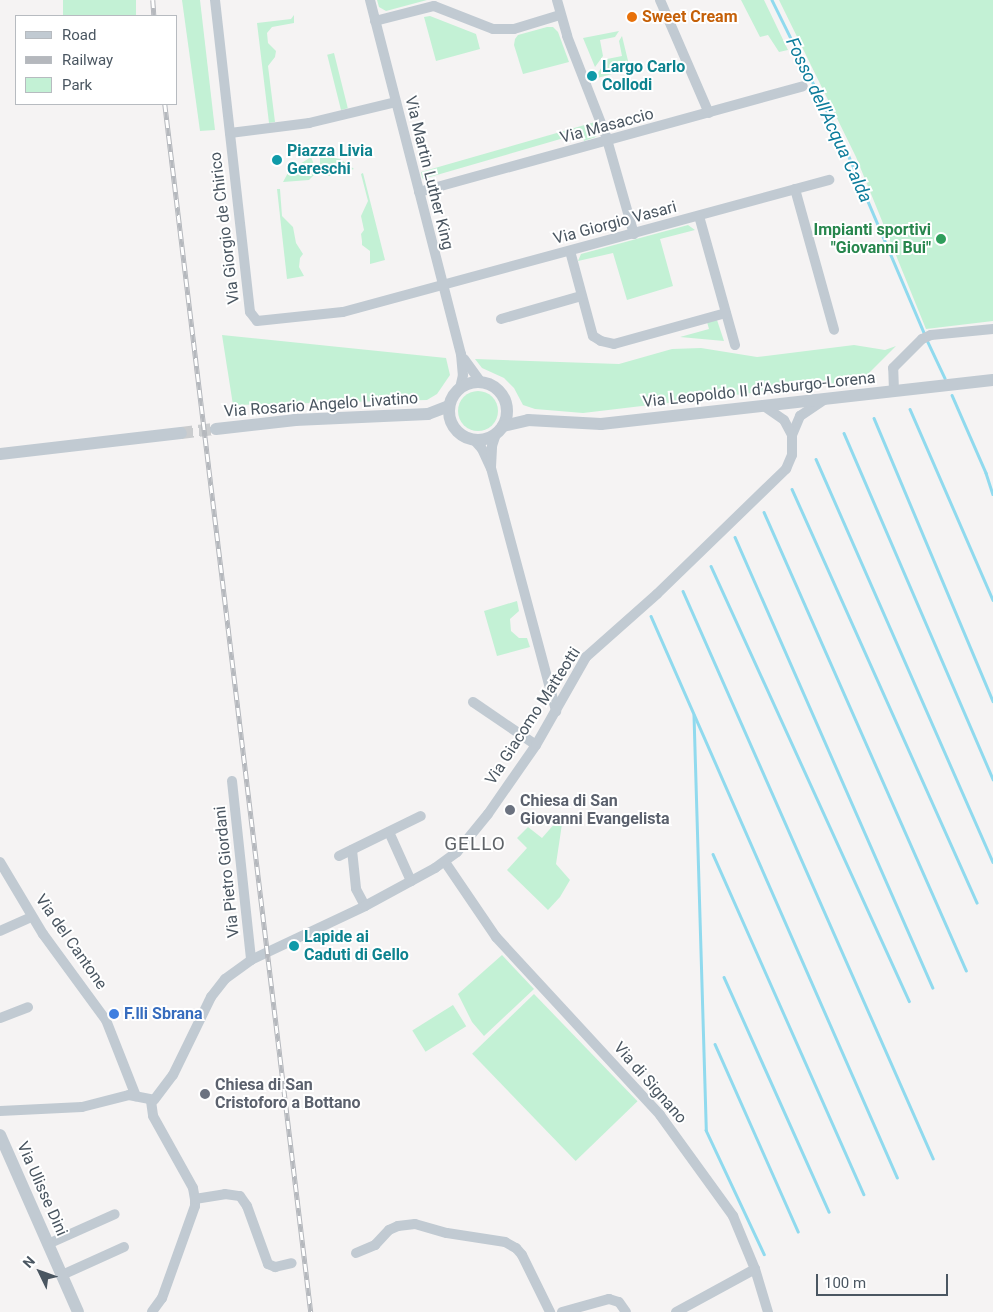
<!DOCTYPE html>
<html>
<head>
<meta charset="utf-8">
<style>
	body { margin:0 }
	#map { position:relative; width:993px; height:1312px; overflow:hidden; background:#f5f3f3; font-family:Roboto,sans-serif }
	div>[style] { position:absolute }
	.green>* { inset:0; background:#c3f1d5; transform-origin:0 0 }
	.round { border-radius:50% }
	.stream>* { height:2.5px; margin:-1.25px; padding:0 1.25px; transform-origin:1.25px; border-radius:1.25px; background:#90daee }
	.tertiary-tunnel>* { height:12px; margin-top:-6px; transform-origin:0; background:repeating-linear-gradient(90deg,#caccce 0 12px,transparent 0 18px) }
	.minor>* { height:10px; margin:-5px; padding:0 5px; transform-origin:5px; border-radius:5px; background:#c1cad2 }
	.tertiary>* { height:12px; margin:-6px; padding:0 6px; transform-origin:6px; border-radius:6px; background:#c1cad2 }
	.tertiary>.ring { margin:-6px; padding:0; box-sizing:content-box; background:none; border:12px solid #c1cad2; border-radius:50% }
	.rail>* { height:4.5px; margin-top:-2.25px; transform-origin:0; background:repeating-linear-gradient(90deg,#fff 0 8px,#b5b8bd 0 16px); box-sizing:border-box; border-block:1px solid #b5b8bd }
	.dots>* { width:14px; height:14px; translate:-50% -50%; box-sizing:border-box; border:2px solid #fff; border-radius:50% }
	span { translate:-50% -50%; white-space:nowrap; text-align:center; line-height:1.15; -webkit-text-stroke:4px #fff; paint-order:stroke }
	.food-label { font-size:16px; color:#c56008; font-weight:700 }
	.left { translate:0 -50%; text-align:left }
	.culture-label { font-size:16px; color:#0d838f; font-weight:700 }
	.street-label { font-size:16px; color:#4a5661 }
	.leisure-label { font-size:16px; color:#27864d; font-weight:700 }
	.right { translate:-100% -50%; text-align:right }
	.worship-label { font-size:16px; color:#5b616d; font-weight:700 }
	.shop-label { font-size:16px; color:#366cbe; font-weight:700 }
	.water-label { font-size:18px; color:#0c7c9b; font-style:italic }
	.quarter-label { font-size:19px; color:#5f6368; letter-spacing:1px }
	.legend { position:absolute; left:15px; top:15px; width:162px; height:90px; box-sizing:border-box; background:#fff; border:1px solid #b7bbc0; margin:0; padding:6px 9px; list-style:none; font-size:15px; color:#4a5661 }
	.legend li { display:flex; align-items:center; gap:10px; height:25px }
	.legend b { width:25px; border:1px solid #b7bbc0 }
	.north { position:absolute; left:15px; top:1247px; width:50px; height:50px; -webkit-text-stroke:4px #fff; paint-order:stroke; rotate:312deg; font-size:14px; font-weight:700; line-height:20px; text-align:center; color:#4a5661 }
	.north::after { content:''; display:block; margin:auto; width:18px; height:22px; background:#4a5661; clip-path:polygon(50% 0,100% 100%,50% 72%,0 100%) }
	.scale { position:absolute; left:816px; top:1274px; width:132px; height:22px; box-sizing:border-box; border:2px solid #4a5661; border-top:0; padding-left:6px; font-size:15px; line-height:18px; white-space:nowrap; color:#4a5661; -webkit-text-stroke:4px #fff; paint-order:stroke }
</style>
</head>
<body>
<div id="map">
	<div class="green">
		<div style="left:63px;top:0;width:73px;height:16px"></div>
		<div style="clip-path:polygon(182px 0,200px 0,215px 130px,200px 131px)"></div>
		<div style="clip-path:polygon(377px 0,427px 0,386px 11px,379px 7px)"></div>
		<div style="clip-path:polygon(741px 0,764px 0,788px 50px,779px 52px,768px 35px,760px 37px)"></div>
		<div style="clip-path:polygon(779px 0,993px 0,993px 321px,926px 329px,856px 157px)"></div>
		<div style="clip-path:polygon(294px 15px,294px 23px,272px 27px,267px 33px,268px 43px,276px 51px,275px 57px,268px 66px,275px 122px,269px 123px,257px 23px,291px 19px)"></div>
		<div style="clip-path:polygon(430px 16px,476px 34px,480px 49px,436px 61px,424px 17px)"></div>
		<div style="clip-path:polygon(547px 27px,553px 27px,558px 32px,569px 62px,523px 74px,514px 45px,515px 39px,518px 35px)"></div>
		<div style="clip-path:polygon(619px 31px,615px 37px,600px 40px,603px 56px,595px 67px,583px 38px)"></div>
		<div style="clip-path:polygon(622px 36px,630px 69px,594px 79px,607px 59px,622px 56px,619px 41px)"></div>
		<div style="left:334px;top:53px;width:57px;height:7px;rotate:76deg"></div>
		<div style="clip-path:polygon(595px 122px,598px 131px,596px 137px,584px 141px,581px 133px,423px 179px,422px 177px,421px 172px)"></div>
		<div style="clip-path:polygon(320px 155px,340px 159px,354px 169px,329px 176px,320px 171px)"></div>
		<div style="clip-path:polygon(311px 157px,317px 172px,309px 180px,283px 182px,289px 171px)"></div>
		<div style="clip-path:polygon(363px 173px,385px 260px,370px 264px,370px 251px,362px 245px,362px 241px,361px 234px,364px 230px,361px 216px,368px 201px,361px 174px)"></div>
		<div style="clip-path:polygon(277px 189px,280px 189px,282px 216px,293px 227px,296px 243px,303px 254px,300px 258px,299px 267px,304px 276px,287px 279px)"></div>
		<div style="clip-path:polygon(688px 225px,695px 230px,660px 239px,673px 286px,627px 300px,613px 253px,578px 261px,581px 254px)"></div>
		<div style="clip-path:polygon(717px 320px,724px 341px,680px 337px,709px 329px,707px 322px)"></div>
		<div style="clip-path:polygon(222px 335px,446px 358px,450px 375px,437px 394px,427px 400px,233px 405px)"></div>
		<div style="clip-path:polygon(854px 345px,885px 350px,896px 346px,862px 380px,583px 413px,535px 409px,523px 405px,514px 388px,504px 378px,482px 368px,475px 359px,619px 364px,672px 349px,701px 348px,757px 357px)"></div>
		<div class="round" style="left:458px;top:391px;width:40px;height:40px"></div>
		<div style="clip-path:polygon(517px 601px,519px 611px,510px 619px,511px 631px,519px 638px,527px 638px,530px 647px,497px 656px,484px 611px)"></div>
		<div style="clip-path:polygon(556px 822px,562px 824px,556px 864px,570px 880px,560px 897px,548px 910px,507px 870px,527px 848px,517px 838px,528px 827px,542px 838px)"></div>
		<div style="clip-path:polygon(502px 955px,534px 989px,484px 1036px,472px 1022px,458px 994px)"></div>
		<div style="left:534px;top:994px;width:149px;height:86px;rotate:46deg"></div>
		<div style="left:453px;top:1005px;width:25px;height:48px;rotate:58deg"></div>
	</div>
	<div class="stream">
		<div style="left:772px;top:0;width:169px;rotate:63.7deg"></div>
		<div style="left:847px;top:152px;width:199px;rotate:66.9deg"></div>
		<div style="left:927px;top:340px;width:42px;rotate:64.7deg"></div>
		<div style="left:952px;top:395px;width:85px;rotate:66.4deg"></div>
		<div style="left:986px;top:473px;width:22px;rotate:72deg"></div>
		<div style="left:910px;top:409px;width:208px;rotate:66.5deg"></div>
		<div style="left:874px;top:418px;width:307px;rotate:67.2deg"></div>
		<div style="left:844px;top:433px;width:377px;rotate:66.7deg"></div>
		<div style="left:816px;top:459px;width:440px;rotate:66.3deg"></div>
		<div style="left:792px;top:489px;width:453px;rotate:65.9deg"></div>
		<div style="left:764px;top:512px;width:501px;rotate:66.2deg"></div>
		<div style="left:735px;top:537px;width:492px;rotate:66.3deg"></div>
		<div style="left:711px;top:566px;width:478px;rotate:65.5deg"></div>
		<div style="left:683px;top:591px;width:620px;rotate:66.21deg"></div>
		<div style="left:651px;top:616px;width:613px;rotate:66.32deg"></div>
		<div style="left:694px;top:715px;width:415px;rotate:88.3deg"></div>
		<div style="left:706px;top:1130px;width:137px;rotate:64.9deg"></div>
		<div style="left:713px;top:854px;width:372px;rotate:66.1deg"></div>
		<div style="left:724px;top:977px;width:257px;rotate:65.9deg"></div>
		<div style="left:715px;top:1044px;width:205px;rotate:66.1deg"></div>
	</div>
	<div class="tertiary-tunnel">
		<div style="left:181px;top:433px;width:35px;rotate:-7deg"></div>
	</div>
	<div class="minor">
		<div style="left:215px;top:0;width:314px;rotate:83.6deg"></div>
		<div style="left:250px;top:312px;width:11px;rotate:52deg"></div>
		<div style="left:257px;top:321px;width:86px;rotate:-6deg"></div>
		<div style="left:343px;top:312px;width:504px;rotate:-15.2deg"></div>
		<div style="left:370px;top:0;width:366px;rotate:75.6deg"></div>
		<div style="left:461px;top:354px;width:21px;rotate:85deg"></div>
		<div style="left:463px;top:375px;width:13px;rotate:103deg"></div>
		<div style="left:557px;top:0;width:37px;rotate:74deg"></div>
		<div style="left:567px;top:36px;width:107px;rotate:68.7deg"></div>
		<div style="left:606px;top:136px;width:102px;rotate:74.1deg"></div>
		<div style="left:660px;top:0;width:123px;rotate:66.6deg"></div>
		<div style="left:375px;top:21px;width:61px;rotate:-14.3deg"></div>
		<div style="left:434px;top:6px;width:63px;rotate:21.3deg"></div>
		<div style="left:493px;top:29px;width:21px"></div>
		<div style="left:514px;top:29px;width:48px;rotate:-16.9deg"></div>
		<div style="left:230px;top:133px;width:80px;rotate:-7.2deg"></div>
		<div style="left:309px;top:123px;width:89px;rotate:-13.6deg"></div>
		<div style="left:795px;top:189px;width:146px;rotate:74.5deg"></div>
		<div style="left:419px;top:192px;width:398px;rotate:-15.4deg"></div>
		<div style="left:699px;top:216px;width:134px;rotate:74.4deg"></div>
		<div style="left:570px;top:251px;width:88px;rotate:74.9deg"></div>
		<div style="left:593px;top:336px;width:9px;rotate:32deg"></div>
		<div style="left:601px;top:341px;width:13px;rotate:13deg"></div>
		<div style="left:614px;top:344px;width:116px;rotate:-15.5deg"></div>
		<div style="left:501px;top:319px;width:83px;rotate:-16deg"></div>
		<div style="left:464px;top:359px;width:29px;rotate:54deg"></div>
		<div style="left:894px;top:391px;width:23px;rotate:-92deg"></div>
		<div style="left:893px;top:368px;width:41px;rotate:-45deg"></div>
		<div style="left:922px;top:339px;width:10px;rotate:-24deg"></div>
		<div style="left:931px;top:335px;width:62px;rotate:-5.5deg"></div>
		<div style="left:792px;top:435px;width:21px;rotate:-67deg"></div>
		<div style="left:800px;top:416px;width:29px;rotate:-34deg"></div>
		<div style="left:474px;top:440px;width:12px;rotate:48deg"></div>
		<div style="left:482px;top:449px;width:21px;rotate:65deg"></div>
		<div style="left:491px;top:468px;width:252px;rotate:75deg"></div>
		<div style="left:491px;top:467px;width:21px;rotate:-87deg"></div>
		<div style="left:492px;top:446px;width:13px;rotate:-72deg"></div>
		<div style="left:473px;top:702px;width:76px;rotate:34.3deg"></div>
		<div style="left:232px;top:781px;width:180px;rotate:83.9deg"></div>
		<div style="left:389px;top:832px;width:54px;rotate:65.8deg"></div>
		<div style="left:352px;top:850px;width:39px;rotate:84deg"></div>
		<div style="left:356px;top:889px;width:19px;rotate:62deg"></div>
		<div style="left:339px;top:856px;width:91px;rotate:-26deg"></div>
		<div style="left:0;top:862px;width:84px;rotate:59.2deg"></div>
		<div style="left:43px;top:934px;width:107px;rotate:53.8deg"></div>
		<div style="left:106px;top:1020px;width:82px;rotate:68.5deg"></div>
		<div style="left:445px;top:862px;width:91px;rotate:55.8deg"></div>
		<div style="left:496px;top:937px;width:242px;rotate:47.3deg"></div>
		<div style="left:660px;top:1115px;width:125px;rotate:54.1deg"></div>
		<div style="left:733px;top:1216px;width:57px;rotate:67.5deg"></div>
		<div style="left:755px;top:1269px;width:90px;rotate:151.4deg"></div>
		<div style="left:0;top:931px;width:35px;rotate:-24deg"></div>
		<div style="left:0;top:1018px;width:30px;rotate:-21deg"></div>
		<div style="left:151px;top:1101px;width:15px;rotate:82deg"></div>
		<div style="left:153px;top:1116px;width:82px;rotate:60.9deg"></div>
		<div style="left:193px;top:1188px;width:11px;rotate:80deg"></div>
		<div style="left:195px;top:1199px;width:7px;rotate:90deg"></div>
		<div style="left:195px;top:1206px;width:98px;rotate:109.7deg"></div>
		<div style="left:162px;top:1298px;width:17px;rotate:126deg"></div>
		<div style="left:0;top:1111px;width:82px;rotate:-2.8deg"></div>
		<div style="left:82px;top:1107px;width:49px;rotate:-14.3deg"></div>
		<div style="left:129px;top:1095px;width:25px;rotate:11deg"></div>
		<div style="left:154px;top:1100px;width:31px;rotate:-53deg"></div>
		<div style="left:173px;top:1075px;width:87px;rotate:-64deg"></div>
		<div style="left:211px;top:997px;width:23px;rotate:-52deg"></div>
		<div style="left:225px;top:979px;width:32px;rotate:-36deg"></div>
		<div style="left:251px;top:960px;width:126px;rotate:-25.3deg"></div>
		<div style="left:365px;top:906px;width:80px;rotate:-28.5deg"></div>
		<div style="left:435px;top:868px;width:27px;rotate:-36deg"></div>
		<div style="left:457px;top:852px;width:49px;rotate:-50.8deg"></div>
		<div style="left:488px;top:814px;width:84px;rotate:-55.2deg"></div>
		<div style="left:536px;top:745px;width:101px;rotate:-60.4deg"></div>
		<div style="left:586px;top:657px;width:95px;rotate:-41.6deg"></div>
		<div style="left:657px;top:594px;width:180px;rotate:-44.1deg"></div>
		<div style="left:786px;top:469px;width:15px;rotate:-67deg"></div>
		<div style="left:792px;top:455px;width:20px;rotate:-90deg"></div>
		<div style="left:792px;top:435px;width:17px;rotate:-118deg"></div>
		<div style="left:784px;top:420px;width:24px;rotate:-145deg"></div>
		<div style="left:195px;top:1199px;width:30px;rotate:-9deg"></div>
		<div style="left:225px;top:1194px;width:15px;rotate:8deg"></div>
		<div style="left:240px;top:1196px;width:12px;rotate:55deg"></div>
		<div style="left:247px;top:1206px;width:62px;rotate:70.1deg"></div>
		<div style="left:268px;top:1264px;width:8px;rotate:23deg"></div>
		<div style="left:275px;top:1267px;width:17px;rotate:-13deg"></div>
		<div style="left:48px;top:1244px;width:73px;rotate:-24.1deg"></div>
		<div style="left:356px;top:1253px;width:21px;rotate:-23deg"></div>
		<div style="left:375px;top:1245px;width:21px;rotate:-47deg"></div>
		<div style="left:389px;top:1230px;width:10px;rotate:-24deg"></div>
		<div style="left:398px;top:1226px;width:17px;rotate:-7deg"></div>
		<div style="left:415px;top:1224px;width:33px;rotate:16deg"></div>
		<div style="left:447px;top:1233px;width:59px;rotate:8.8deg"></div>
		<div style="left:505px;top:1242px;width:13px;rotate:29deg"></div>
		<div style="left:516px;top:1248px;width:9px;rotate:49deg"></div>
		<div style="left:522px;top:1255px;width:64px;rotate:63.8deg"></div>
		<div style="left:755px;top:1269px;width:45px;rotate:73.2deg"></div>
		<div style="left:62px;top:1275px;width:68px;rotate:-24.3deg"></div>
		<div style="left:562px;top:1312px;width:49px;rotate:-15.5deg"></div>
		<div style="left:609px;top:1299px;width:10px;rotate:17deg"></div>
		<div style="left:619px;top:1302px;width:12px;rotate:55deg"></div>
	</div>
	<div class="tertiary">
		<div class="ring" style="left:449px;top:382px;width:46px;height:46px"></div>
		<div style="left:503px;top:426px;width:26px;rotate:-13deg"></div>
		<div style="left:528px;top:420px;width:73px;rotate:3.1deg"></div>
		<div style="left:601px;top:424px;width:394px;rotate:-6.4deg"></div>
		<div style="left:216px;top:429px;width:80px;rotate:-6.5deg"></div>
		<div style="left:295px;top:420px;width:133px;rotate:-2.6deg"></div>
		<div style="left:428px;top:414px;width:22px;rotate:-21deg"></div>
		<div style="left:0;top:454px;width:182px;rotate:-6.6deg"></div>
		<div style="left:0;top:1135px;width:193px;rotate:66.2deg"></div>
	</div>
	<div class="rail">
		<div style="left:153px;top:0;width:16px;rotate:86deg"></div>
		<div style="left:165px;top:104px;width:1217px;rotate:83.11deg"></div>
	</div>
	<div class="dots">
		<div style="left:632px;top:17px;background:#e8710a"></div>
		<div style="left:592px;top:76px;background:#0f9aa8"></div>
		<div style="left:277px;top:160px;background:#0f9aa8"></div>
		<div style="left:941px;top:239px;background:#2e9e5b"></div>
		<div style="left:510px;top:810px;background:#6b7280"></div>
		<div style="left:294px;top:946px;background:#0f9aa8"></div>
		<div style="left:114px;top:1014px;background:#3f7fe0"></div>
		<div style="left:205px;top:1094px;background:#6b7280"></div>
	</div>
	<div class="food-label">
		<span class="left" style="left:642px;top:17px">Sweet Cream</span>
	</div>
	<div class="culture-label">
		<span class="left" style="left:602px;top:76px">Largo Carlo<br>Collodi</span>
		<span class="left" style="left:287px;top:160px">Piazza Livia<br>Gereschi</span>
		<span class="left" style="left:304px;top:946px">Lapide ai<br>Caduti di Gello</span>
	</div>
	<div class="street-label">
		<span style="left:607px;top:126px;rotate:-15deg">Via Masaccio</span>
		<span style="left:429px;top:173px;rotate:76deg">Via Martin Luther King</span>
		<span style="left:615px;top:223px;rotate:-15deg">Via Giorgio Vasari</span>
		<span style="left:225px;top:228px;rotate:-97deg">Via Giorgio de Chirico</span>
		<span style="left:759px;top:390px;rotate:-6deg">Via Leopoldo II d'Asburgo-Lorena</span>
		<span style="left:321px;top:405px;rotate:-4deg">Via Rosario Angelo Livatino</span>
		<span style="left:533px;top:716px;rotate:-57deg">Via Giacomo Matteotti</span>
		<span style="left:227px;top:872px;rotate:-96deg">Via Pietro Giordani</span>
		<span style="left:71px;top:942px;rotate:55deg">Via del Cantone</span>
		<span style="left:650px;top:1083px;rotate:49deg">Via di Signano</span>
		<span style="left:42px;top:1189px;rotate:66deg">Via Ulisse Dini</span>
	</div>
	<div class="leisure-label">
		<span class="right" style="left:931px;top:239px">Impianti sportivi<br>"Giovanni Bui"</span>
	</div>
	<div class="worship-label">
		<span class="left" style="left:520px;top:810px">Chiesa di San<br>Giovanni Evangelista</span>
		<span class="left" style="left:215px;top:1094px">Chiesa di San<br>Cristoforo a Bottano</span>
	</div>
	<div class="shop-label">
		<span class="left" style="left:124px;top:1014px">F.lli Sbrana</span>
	</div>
	<div class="water-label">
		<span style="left:829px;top:120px;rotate:65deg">Fosso dell'Acqua Calda</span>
	</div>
	<div class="quarter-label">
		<span style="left:475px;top:844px">GELLO</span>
	</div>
	<ul class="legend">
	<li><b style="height:6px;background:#c1cad2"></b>Road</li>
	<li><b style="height:6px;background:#b5b8bd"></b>Railway</li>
	<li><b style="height:14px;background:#c3f1d5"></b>Park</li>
	</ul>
	<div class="north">N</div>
	<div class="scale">100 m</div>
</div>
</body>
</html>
